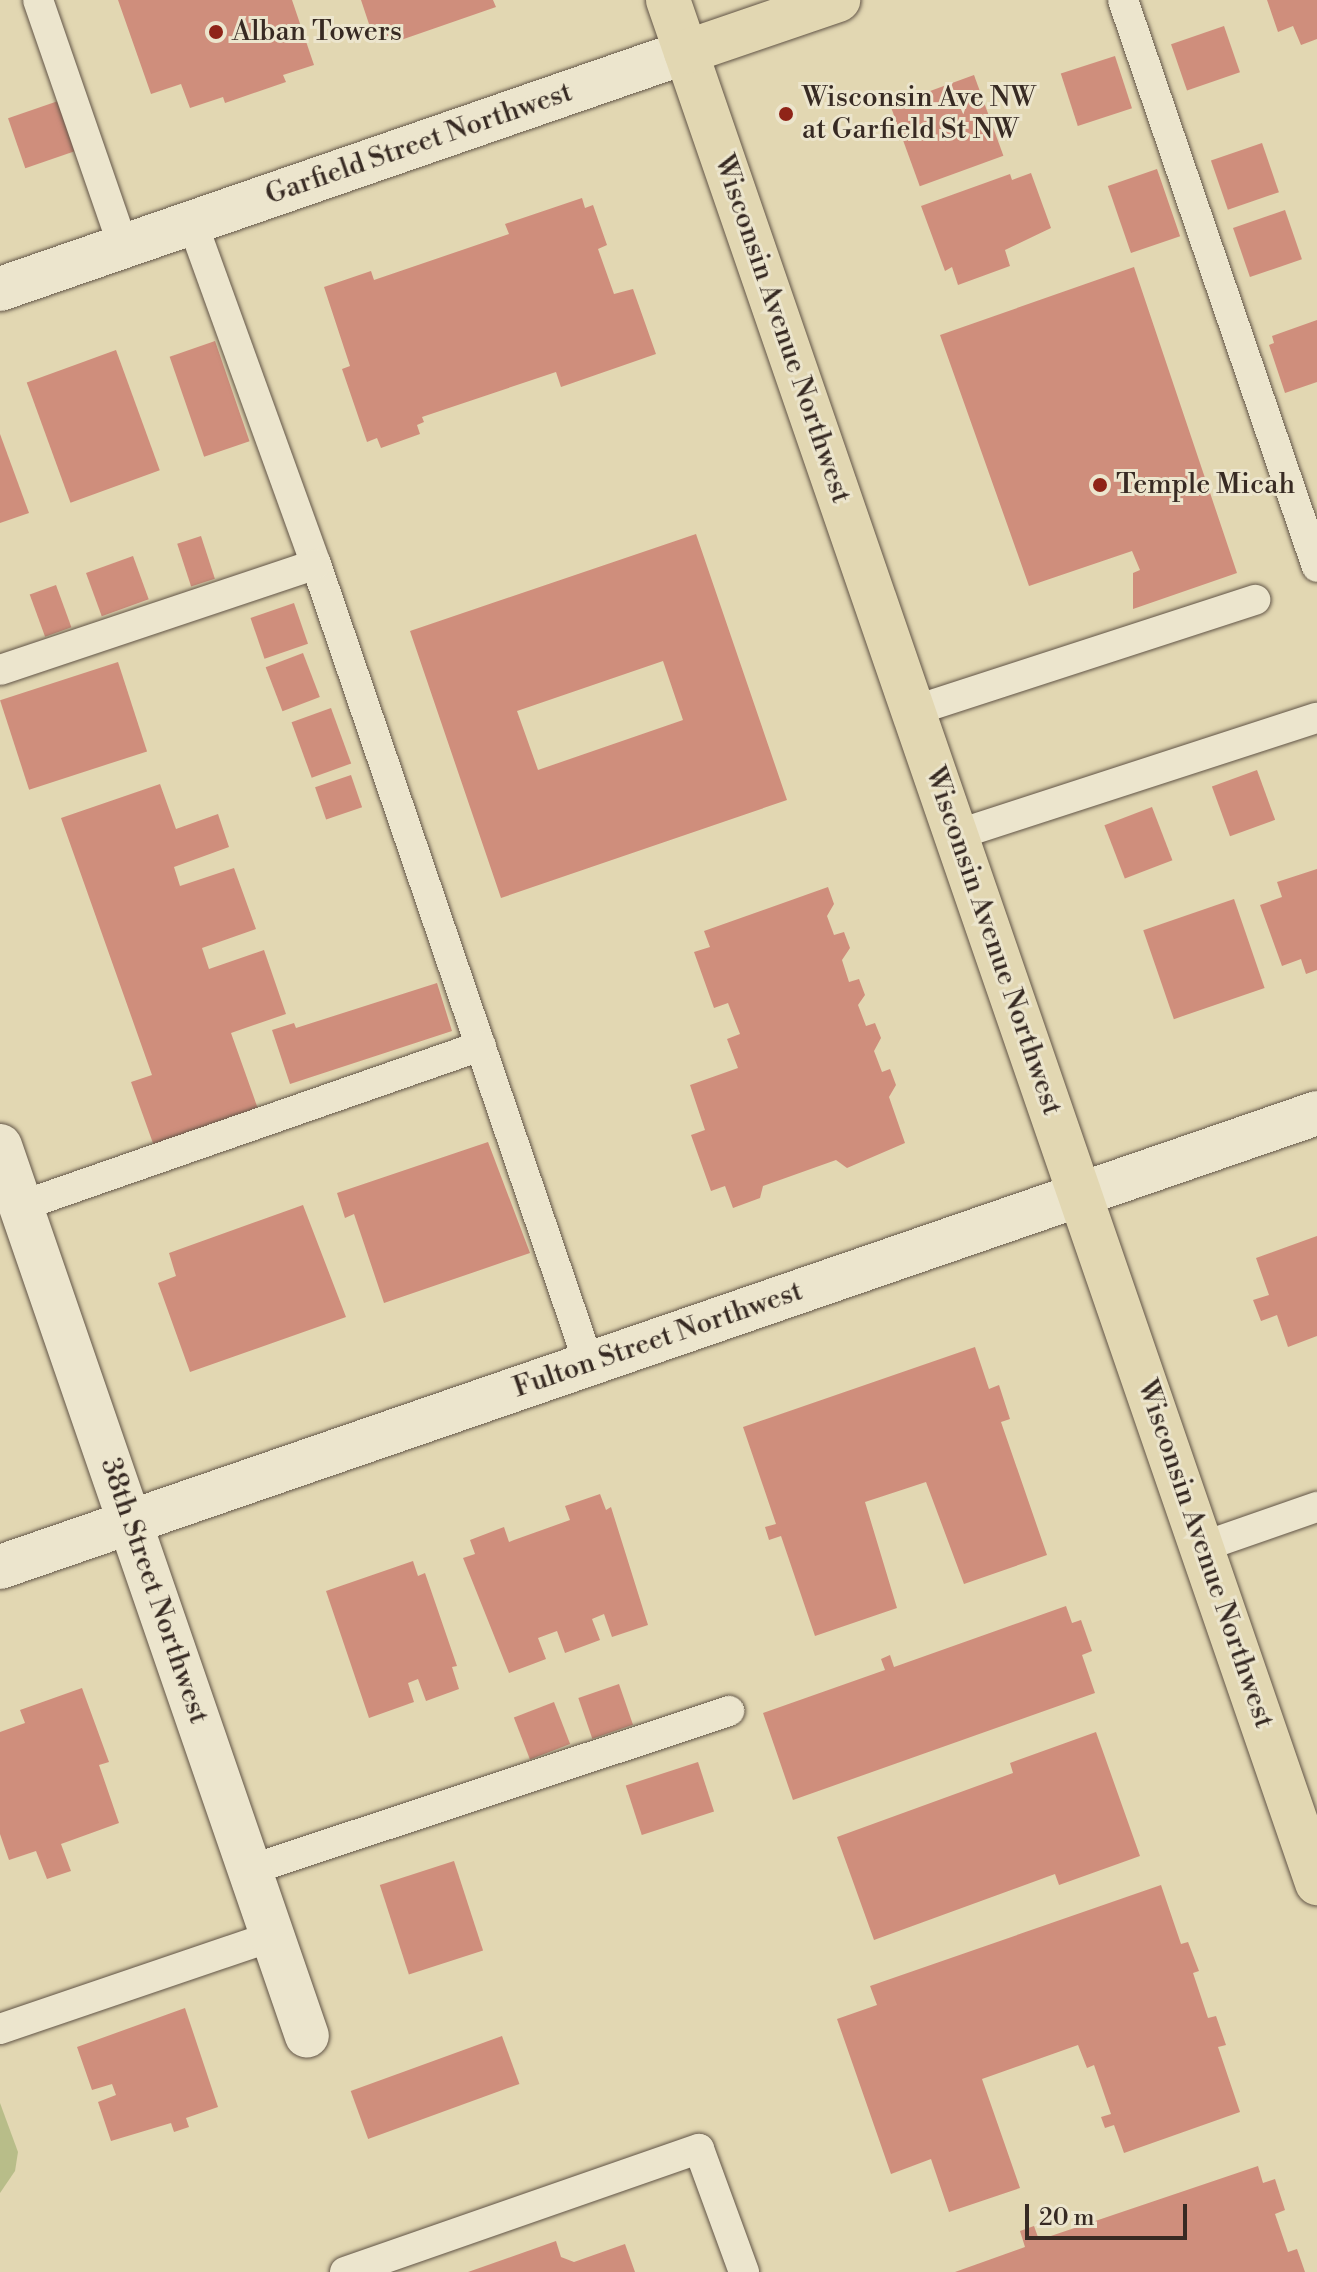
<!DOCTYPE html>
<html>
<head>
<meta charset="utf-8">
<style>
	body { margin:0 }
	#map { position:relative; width:1317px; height:2272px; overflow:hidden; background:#e2d7b2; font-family:"Libre Bodoni",serif }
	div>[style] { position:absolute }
	.green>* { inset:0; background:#b8bd89 }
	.building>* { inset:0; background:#cf8e7c; transform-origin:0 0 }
	.roads { filter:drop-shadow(0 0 2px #625547) drop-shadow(0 0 2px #625547) }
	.lane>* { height:30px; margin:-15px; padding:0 15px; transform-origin:15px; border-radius:15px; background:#ece5cd }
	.street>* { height:44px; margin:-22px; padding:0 22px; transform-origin:22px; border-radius:22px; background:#ece5cd }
	.primary>* { height:44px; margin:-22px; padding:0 22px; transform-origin:22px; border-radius:22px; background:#e2d7b2 }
	.dots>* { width:22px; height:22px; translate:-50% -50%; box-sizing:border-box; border:4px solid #ece5cd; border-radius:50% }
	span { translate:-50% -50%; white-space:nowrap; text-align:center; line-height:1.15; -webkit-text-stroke:6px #ece5cd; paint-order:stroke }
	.poi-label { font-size:28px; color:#372a23 }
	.left { translate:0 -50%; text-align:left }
	.street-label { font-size:28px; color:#372a23 }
	.scale { position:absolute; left:1025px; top:2204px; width:162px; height:36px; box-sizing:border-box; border:4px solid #372a23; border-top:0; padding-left:10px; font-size:24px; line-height:28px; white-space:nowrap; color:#372a23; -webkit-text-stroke:6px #ece5cd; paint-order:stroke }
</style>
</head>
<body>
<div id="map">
	<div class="green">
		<div style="clip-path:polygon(0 2103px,18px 2152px,15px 2171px,0 2193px)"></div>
	</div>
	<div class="building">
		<div style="clip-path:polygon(118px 0,292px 0,314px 65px,283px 75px,286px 82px,225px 103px,223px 97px,190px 108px,181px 84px,151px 94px)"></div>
		<div style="clip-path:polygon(361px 0,493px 0,496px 7px,398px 41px,396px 35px,375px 42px)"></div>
		<div style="clip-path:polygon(1267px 0,1317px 0,1317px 39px,1301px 45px,1293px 26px,1278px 32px)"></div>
		<div style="left:1224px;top:26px;width:49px;height:56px;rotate:71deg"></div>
		<div style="left:1115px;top:56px;width:55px;height:57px;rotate:72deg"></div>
		<div style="left:974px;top:75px;width:86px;height:89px;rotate:70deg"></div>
		<div style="left:61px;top:100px;width:53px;height:56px;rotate:71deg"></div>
		<div style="left:1262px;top:143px;width:52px;height:54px;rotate:71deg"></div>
		<div style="left:1157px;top:169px;width:71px;height:52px;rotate:71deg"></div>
		<div style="clip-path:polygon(1031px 173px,1051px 228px,1005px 250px,1010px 266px,958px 285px,952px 267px,945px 271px,921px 206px,1010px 174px,1012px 180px)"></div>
		<div style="clip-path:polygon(582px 198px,585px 208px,593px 205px,607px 245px,598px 249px,614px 294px,633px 289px,656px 354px,561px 387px,556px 372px,422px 417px,424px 422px,417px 425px,420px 434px,381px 448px,377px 438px,367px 442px,342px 369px,350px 366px,324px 287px,371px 271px,374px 280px,509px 234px,505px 224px)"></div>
		<div style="left:1285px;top:210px;width:52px;height:55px;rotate:71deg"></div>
		<div style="clip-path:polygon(1134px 267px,1237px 573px,1133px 609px,1133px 573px,1140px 570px,1132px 551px,1029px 586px,940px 335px)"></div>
		<div style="clip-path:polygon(1317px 320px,1317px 382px,1285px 393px,1269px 345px,1274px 343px,1272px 336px)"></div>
		<div style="left:215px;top:341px;width:106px;height:48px;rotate:71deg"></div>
		<div style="left:116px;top:350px;width:128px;height:95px;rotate:70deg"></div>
		<div style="clip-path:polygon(0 434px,29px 513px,0 523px)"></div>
		<div style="clip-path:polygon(evenodd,696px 534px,787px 800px,501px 898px,410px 631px,696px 534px,663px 661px,683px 720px,538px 770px,517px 711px,663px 661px)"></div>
		<div style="left:201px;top:536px;width:45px;height:25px;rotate:72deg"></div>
		<div style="left:133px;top:556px;width:46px;height:50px;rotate:70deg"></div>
		<div style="left:56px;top:585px;width:45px;height:28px;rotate:70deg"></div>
		<div style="left:294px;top:603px;width:43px;height:46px;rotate:71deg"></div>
		<div style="left:303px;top:653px;width:47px;height:40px;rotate:69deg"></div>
		<div style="left:118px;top:662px;width:94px;height:124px;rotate:72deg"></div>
		<div style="left:331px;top:708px;width:59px;height:42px;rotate:70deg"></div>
		<div style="left:1257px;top:770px;width:53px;height:48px;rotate:70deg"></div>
		<div style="left:351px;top:775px;width:34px;height:38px;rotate:71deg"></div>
		<div style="clip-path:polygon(160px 784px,176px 829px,218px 814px,229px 847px,174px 867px,180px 886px,234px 868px,256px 929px,202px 948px,209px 969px,264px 950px,286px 1014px,231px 1033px,258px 1109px,154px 1146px,131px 1082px,152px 1075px,61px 818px)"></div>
		<div style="left:1152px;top:807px;width:57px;height:51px;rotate:69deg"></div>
		<div style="clip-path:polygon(1317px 869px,1317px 970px,1306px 974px,1301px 959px,1282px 966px,1260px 905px,1282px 897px,1277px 882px)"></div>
		<div style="clip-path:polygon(828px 887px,834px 904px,827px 916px,834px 935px,844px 932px,850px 948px,842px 960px,849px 982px,859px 979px,865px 995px,858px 1005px,866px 1026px,875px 1023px,881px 1038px,874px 1051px,882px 1072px,890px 1069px,896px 1085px,889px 1097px,905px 1143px,847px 1168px,836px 1160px,763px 1186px,760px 1198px,733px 1208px,725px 1186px,711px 1191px,691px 1135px,705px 1130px,690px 1085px,738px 1068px,727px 1039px,740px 1034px,728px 1003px,714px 1008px,694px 952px,710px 947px,704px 931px)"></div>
		<div style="left:1234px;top:899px;width:94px;height:96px;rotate:71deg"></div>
		<div style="clip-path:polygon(437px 983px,452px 1031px,290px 1084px,272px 1030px,294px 1023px,296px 1028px)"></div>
		<div style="clip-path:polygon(488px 1142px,530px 1253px,384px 1303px,354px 1214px,345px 1218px,337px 1193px)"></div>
		<div style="clip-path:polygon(303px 1205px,346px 1317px,190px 1372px,158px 1283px,176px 1276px,169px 1253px)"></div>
		<div style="clip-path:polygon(1317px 1236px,1317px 1336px,1288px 1347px,1277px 1315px,1261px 1321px,1253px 1300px,1269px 1295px,1256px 1258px)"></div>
		<div style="clip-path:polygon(975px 1347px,989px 1389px,999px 1385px,1010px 1419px,1001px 1422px,1047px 1555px,964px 1584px,926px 1482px,865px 1502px,897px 1608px,815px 1636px,781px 1536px,769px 1540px,765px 1527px,776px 1524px,743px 1427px)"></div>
		<div style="clip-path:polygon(600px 1494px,606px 1510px,611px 1507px,648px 1625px,612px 1637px,604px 1614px,592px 1619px,600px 1640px,565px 1653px,557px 1631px,538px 1638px,546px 1659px,509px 1673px,463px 1558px,475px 1554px,470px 1540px,504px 1527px,509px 1542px,514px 1540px,570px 1520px,565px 1506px)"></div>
		<div style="clip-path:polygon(413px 1561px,418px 1576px,425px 1573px,457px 1666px,452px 1667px,459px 1689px,426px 1701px,418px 1679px,408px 1683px,414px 1702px,369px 1718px,326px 1591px)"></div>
		<div style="clip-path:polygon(1066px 1606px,1072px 1623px,1081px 1620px,1092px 1651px,1082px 1655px,1095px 1693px,793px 1800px,763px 1713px,885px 1670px,881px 1659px,890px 1655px,894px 1667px)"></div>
		<div style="left:619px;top:1684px;width:43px;height:43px;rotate:71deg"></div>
		<div style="clip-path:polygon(82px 1688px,109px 1762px,99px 1765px,119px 1823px,61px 1844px,71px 1871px,47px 1879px,36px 1851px,9px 1860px,0 1834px,0 1732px,25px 1723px,20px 1710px)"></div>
		<div style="left:554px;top:1702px;width:45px;height:43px;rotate:69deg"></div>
		<div style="clip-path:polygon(1096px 1732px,1140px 1856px,1059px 1885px,1055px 1874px,874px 1940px,837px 1837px,1013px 1773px,1010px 1763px)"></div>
		<div style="left:698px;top:1762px;width:52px;height:76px;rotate:72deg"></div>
		<div style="left:454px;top:1861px;width:94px;height:78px;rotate:72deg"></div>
		<div style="clip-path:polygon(1161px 1885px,1181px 1944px,1188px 1942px,1199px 1971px,1193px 1973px,1208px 2018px,1216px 2016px,1226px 2045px,1218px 2047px,1240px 2112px,1124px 2153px,1114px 2125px,1105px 2128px,1101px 2117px,1111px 2114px,1094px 2065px,1087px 2068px,1078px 2045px,982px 2079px,1020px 2188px,949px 2212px,931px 2159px,891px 2174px,837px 2019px,877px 2005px,870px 1986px)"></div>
		<div style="clip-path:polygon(185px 2008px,218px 2107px,186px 2118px,189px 2127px,174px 2132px,171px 2123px,111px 2141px,98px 2102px,116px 2095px,112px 2084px,92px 2090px,77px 2047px)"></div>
		<div style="left:502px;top:2036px;width:51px;height:161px;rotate:70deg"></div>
		<div style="clip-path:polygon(1258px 2166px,1263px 2183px,1275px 2179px,1285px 2210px,1275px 2214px,1288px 2252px,1297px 2249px,1305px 2272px,955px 2272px,1025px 2247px,1020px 2231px,1034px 2226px,1039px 2240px)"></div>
		<div style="clip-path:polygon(556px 2241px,561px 2257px,574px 2262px,625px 2244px,635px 2272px,468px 2272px)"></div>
	</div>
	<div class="roads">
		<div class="lane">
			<div style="left:38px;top:0;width:260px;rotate:70.9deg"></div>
			<div style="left:1123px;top:0;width:599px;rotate:71.11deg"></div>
			<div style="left:192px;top:222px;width:364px;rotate:70.1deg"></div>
			<div style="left:316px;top:564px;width:845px;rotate:71.16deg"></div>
			<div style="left:0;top:670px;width:333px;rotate:-18.5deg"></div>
			<div style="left:913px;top:711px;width:360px;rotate:-18deg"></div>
			<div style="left:956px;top:835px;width:379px;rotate:-18deg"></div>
			<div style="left:21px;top:1206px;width:487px;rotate:-19.2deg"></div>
			<div style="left:1202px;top:1547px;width:122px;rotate:-19.2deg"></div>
			<div style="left:250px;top:1870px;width:505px;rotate:-18.36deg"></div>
			<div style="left:0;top:2029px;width:288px;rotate:-18.8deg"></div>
			<div style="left:345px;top:2272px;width:375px;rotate:-19.2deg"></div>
			<div style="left:699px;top:2149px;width:131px;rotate:69.9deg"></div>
		</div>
		<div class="street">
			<div style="left:0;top:289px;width:726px;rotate:-19.06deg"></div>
			<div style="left:0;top:1146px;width:941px;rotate:70.97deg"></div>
			<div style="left:0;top:1567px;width:1393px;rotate:-19.02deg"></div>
		</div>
		<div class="primary">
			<div style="left:668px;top:0;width:1992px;rotate:70.98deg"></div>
			<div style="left:686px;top:52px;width:161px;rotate:-18.9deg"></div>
		</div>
	</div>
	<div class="dots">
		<div style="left:216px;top:32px;background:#8f2418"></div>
		<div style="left:786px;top:114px;background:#8f2418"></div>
		<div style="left:1100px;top:485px;background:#8f2418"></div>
	</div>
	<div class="poi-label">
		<span class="left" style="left:232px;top:32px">Alban Towers</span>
		<span class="left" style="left:802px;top:114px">Wisconsin Ave NW<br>at Garfield St NW</span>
		<span class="left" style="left:1116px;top:485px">Temple Micah</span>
	</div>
	<div class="street-label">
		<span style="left:419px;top:144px;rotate:-19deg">Garfield Street Northwest</span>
		<span style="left:782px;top:329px;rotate:71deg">Wisconsin Avenue Northwest</span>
		<span style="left:993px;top:941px;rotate:71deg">Wisconsin Avenue Northwest</span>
		<span style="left:658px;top:1340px;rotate:-19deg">Fulton Street Northwest</span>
		<span style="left:1205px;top:1554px;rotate:71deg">Wisconsin Avenue Northwest</span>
		<span style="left:154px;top:1591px;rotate:71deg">38th Street Northwest</span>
	</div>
	<div class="scale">20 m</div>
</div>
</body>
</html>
